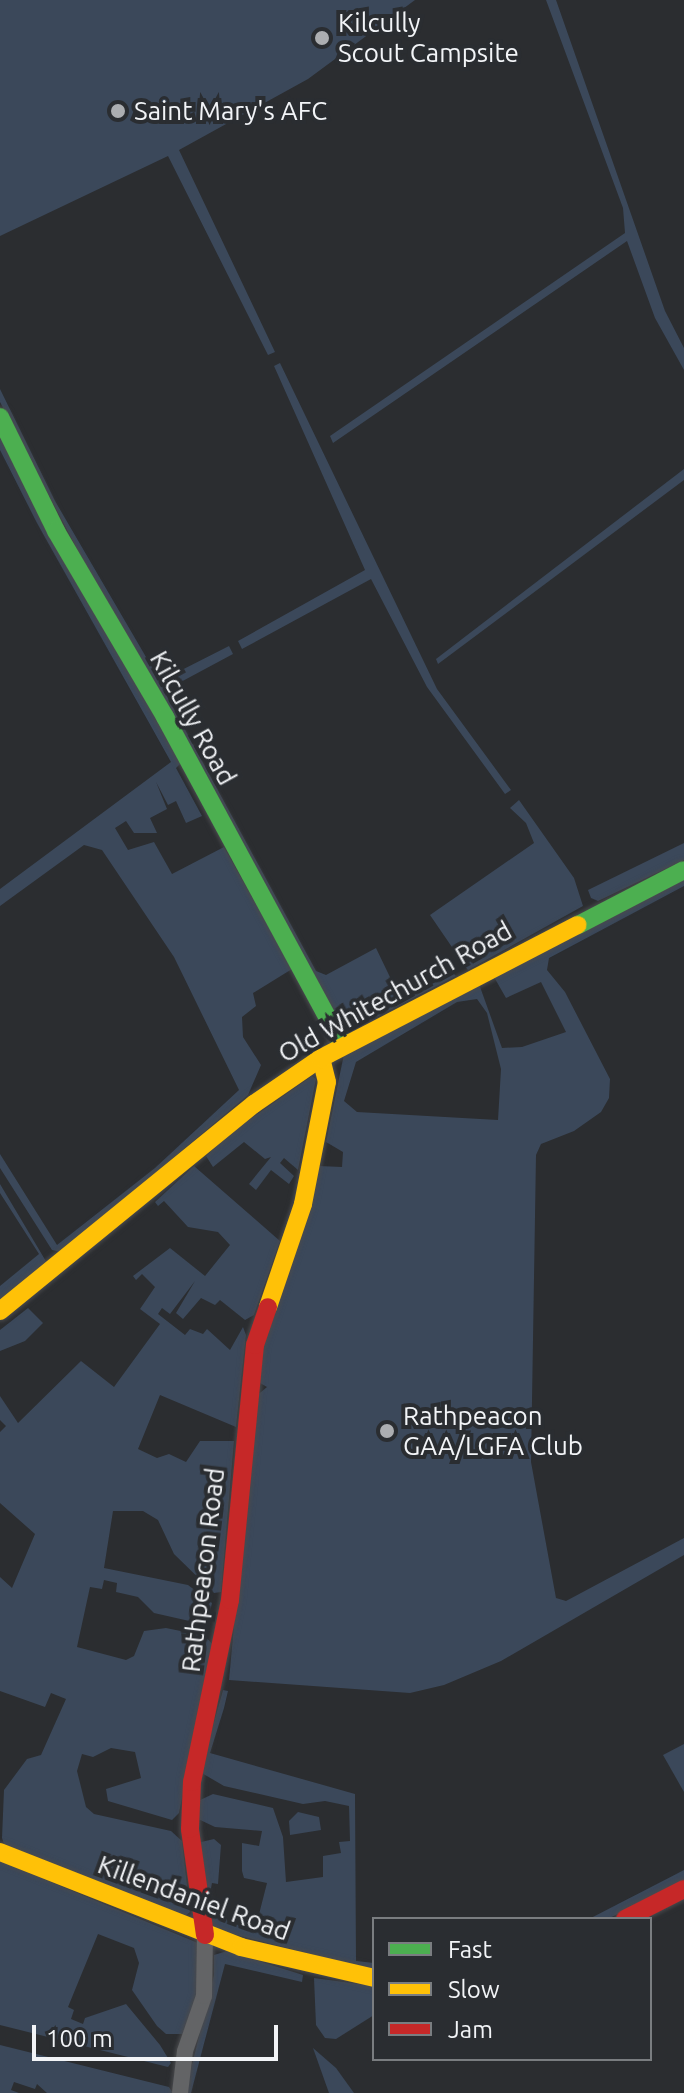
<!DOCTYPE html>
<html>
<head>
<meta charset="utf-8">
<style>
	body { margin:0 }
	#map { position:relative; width:684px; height:2093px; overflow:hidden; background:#2b2d30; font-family:Ubuntu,sans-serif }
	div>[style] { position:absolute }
	.green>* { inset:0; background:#3b485a }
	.roads { filter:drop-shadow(0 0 2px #494a4d) drop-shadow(0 0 2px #494a4d) }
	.street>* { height:16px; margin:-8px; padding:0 8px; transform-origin:8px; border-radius:8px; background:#636466 }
	.fast>* { height:18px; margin:-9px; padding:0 9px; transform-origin:9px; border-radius:9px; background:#4caf50 }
	.slow>* { height:18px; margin:-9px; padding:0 9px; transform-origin:9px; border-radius:9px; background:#ffc107 }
	.jam>* { height:18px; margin:-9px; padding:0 9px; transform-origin:9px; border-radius:9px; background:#c62828 }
	.dots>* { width:22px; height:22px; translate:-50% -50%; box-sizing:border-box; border:4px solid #2a2d31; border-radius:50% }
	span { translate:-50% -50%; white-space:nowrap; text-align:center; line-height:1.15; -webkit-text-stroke:8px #2a2d31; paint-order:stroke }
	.poi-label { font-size:26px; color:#f2f4f7 }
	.left { translate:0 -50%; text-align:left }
	.street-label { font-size:26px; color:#f2f4f7 }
	.legend { position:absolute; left:372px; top:1917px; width:280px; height:144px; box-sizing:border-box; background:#2a2d31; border:2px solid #7a7d80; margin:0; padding:10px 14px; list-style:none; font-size:24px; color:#f2f4f7 }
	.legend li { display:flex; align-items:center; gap:16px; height:40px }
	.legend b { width:40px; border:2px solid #7a7d80 }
	.scale { position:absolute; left:32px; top:2025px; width:246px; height:36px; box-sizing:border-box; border:4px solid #f2f4f7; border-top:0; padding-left:10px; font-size:24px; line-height:28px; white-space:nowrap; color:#f2f4f7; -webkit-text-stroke:6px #2a2d31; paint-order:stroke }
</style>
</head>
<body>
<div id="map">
	<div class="green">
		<div style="clip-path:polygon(0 0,415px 0,308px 79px,179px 150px,275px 352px,268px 355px,168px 156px,0 236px)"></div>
		<div style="clip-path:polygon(546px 0,556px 0,665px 311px,684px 348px,684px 370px,655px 318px,627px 241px,333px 443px,330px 436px,625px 233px,623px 208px)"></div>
		<div style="clip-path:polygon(280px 363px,437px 689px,511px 790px,505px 794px,427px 687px,371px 579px,242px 649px,238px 641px,365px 570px,274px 366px)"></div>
		<div style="clip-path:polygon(0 389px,55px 501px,160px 681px,229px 646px,233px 654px,164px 691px,316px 971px,326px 975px,376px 948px,401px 1000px,453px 973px,456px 976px,365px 1023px,342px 1026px,95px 583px,0 402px)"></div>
		<div style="clip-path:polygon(0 431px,181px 763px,176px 768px,202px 816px,186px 823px,176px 801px,168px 805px,156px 782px,167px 809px,150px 818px,157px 833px,134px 833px,126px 821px,115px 828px,128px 850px,154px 842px,172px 874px,224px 847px,292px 969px,253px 993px,256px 1006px,242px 1017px,243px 1037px,261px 1065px,248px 1095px,61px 1252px,52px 1250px,0 1168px,0 1154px,57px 1245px,155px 1168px,239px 1090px,174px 957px,102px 850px,84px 845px,0 906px,0 889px,171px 762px,37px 523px,0 450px)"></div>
		<div style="clip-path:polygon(684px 469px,684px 480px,438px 664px,436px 659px)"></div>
		<div style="clip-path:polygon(519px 800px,574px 878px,583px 906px,468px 970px,464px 965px,475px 958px,467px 946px,456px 953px,430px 915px,534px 843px,526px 823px,510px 808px)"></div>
		<div style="clip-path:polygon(684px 843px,684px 860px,598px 901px,591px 898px,588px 890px)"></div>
		<div style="clip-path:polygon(evenodd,684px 879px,684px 886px,549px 958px,547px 970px,565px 992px,610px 1079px,609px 1098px,601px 1112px,574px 1131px,541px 1144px,536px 1155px,531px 1462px,556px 1598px,566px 1601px,684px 1538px,684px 1555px,501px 1661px,444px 1685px,410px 1693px,229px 1680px,255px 1397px,267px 1387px,260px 1383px,257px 1359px,319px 1166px,342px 1167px,343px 1152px,326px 1142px,344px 1054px,479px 984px,502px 1048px,522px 1047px,566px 1032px,541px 982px,506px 998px,494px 977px,684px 879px,477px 999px,487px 1013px,501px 1069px,498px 1120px,357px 1112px,344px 1101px,356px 1062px,457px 1002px,477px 999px)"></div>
		<div style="clip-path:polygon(312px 1076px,316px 1079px,298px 1170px,284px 1158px,280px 1163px,294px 1176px,289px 1184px,271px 1170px,256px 1190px,249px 1184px,271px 1157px,265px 1159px,244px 1142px,213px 1167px,206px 1156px,233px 1131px)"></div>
		<div style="clip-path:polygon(194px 1166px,280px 1241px,254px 1315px,245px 1320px,220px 1300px,215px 1305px,201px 1298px,183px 1319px,176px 1313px,195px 1281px,170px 1314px,162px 1308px,158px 1314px,185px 1335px,190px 1329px,203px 1334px,207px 1329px,230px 1350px,243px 1327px,246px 1335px,236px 1427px,160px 1395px,138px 1449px,157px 1458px,169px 1454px,186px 1462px,200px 1441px,234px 1441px,221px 1592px,214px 1593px,174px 1554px,158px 1520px,143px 1511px,113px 1511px,104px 1568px,188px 1585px,212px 1603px,207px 1625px,154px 1613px,138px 1597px,116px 1592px,117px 1583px,104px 1580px,102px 1589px,90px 1587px,77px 1647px,126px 1660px,134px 1656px,144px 1631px,166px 1628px,205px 1636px,213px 1645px,179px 1813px,172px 1820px,108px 1801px,106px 1789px,141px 1778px,135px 1752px,111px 1748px,93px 1757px,82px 1754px,77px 1771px,86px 1807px,94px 1814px,171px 1831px,182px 1841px,190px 1912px,185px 1916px,4px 1844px,2px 1838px,4px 1790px,27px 1759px,41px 1755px,66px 1699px,51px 1693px,45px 1707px,0 1691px,0 1577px,12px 1588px,35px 1534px,0 1503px,0 1432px,6px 1426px,0 1420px,0 1396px,18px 1423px,81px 1361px,114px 1387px,160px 1324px,140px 1309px,155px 1287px,142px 1274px,136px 1280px,133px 1276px,170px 1248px,205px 1276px,230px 1245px,218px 1232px,188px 1227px,164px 1201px,158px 1206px,155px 1202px)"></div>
		<div style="clip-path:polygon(0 1184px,47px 1263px,0 1302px,0 1286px,39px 1254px,0 1193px)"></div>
		<div style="clip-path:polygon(28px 1308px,43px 1323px,25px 1341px,0 1351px,0 1330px)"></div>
		<div style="clip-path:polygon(223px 1690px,228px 1691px,224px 1708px,210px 1753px,355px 1794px,356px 1961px,374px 1963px,374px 1970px,217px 1930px,206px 1916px,197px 1843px,214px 1839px,221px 1845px,218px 1884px,212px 1883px,208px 1903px,226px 1915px,228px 1924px,256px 1926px,267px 1883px,244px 1878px,242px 1871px,242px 1843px,259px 1846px,262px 1831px,215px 1827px,196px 1818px,198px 1801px,213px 1794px,273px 1808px,283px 1837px,286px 1882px,323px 1877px,323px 1856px,341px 1853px,339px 1842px,350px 1841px,349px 1806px,325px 1801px,303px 1804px,224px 1786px,200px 1772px)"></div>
		<div style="clip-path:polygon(684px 1744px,684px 1792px,663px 1755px)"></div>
		<div style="clip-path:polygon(298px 1812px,319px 1817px,321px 1830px,290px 1835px,289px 1821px)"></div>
		<div style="clip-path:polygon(0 1861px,198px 1943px,202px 1987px,183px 2034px,166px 2034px,157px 2026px,132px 1990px,139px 1963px,134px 1948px,98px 1934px,68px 2007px,74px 2010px,71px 2019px,83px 2024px,85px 2018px,126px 2004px,160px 2045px,171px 2063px,168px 2067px,0 2025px)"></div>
		<div style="clip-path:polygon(684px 1870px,684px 1880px,608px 1919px,589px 1919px)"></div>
		<div style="clip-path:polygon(227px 1951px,303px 1975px,302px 1982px,225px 1964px,191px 2093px,185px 2093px,214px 1975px,214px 1955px)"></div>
		<div style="clip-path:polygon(314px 1978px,374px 1986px,374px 2015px,336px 2039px,325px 2038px,316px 2025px)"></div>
		<div style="clip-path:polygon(0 2045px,169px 2087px,173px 2093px,47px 2093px,37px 2084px,35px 2089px,14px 2082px,11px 2090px,19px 2093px,0 2093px)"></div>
		<div style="clip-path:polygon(313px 2048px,336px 2068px,354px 2093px,329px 2093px)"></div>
	</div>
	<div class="roads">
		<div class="street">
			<div style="left:180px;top:2093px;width:42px;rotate:-83.2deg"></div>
			<div style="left:185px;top:2051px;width:58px;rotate:-70.9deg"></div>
			<div style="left:204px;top:1996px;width:61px;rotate:-89.1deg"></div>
		</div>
		<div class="fast">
			<div style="left:0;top:417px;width:127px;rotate:63.8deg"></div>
			<div style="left:56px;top:531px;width:216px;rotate:59.6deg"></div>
			<div style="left:165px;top:717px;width:373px;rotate:61.6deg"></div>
			<div style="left:578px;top:925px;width:119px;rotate:-27.4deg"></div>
		</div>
		<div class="slow">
			<div style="left:268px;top:1307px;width:109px;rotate:-71.2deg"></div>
			<div style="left:303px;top:1204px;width:124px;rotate:-78.9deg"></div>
			<div style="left:327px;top:1082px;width:25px;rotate:-104deg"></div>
			<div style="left:0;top:1311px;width:328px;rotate:-39.2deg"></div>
			<div style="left:254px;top:1104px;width:81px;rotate:-34.5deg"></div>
			<div style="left:321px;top:1058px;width:289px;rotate:-27.4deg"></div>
			<div style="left:0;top:1852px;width:259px;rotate:21.5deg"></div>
			<div style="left:241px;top:1947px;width:137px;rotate:13.1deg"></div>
		</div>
		<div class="jam">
			<div style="left:625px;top:1919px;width:66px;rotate:-27deg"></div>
			<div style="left:205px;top:1935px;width:107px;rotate:-98.1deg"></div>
			<div style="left:190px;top:1829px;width:47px;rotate:-87.6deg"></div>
			<div style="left:192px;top:1782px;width:186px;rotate:-78.2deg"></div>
			<div style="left:230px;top:1600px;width:256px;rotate:-84.4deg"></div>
			<div style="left:255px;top:1345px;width:40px;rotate:-71.1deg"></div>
		</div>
	</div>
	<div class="dots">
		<div style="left:322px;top:38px;background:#acaeb1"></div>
		<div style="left:118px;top:111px;background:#acaeb1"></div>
		<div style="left:387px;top:1431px;background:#acaeb1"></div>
	</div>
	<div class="poi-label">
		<span class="left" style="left:338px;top:38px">Kilcully<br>Scout Campsite</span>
		<span class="left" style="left:134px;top:111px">Saint Mary's AFC</span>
		<span class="left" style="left:403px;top:1431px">Rathpeacon<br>GAA/LGFA Club</span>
	</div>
	<div class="street-label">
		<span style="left:193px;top:718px;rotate:61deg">Kilcully Road</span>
		<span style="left:395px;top:992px;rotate:-29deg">Old Whitechurch Road</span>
		<span style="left:203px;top:1570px;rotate:-83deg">Rathpeacon Road</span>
		<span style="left:194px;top:1898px;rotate:20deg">Killendaniel Road</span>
	</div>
	<ul class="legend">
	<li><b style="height:10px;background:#4caf50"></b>Fast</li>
	<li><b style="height:10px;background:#ffc107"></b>Slow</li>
	<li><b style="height:10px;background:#c62828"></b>Jam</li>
	</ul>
	<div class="scale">100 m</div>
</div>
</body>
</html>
